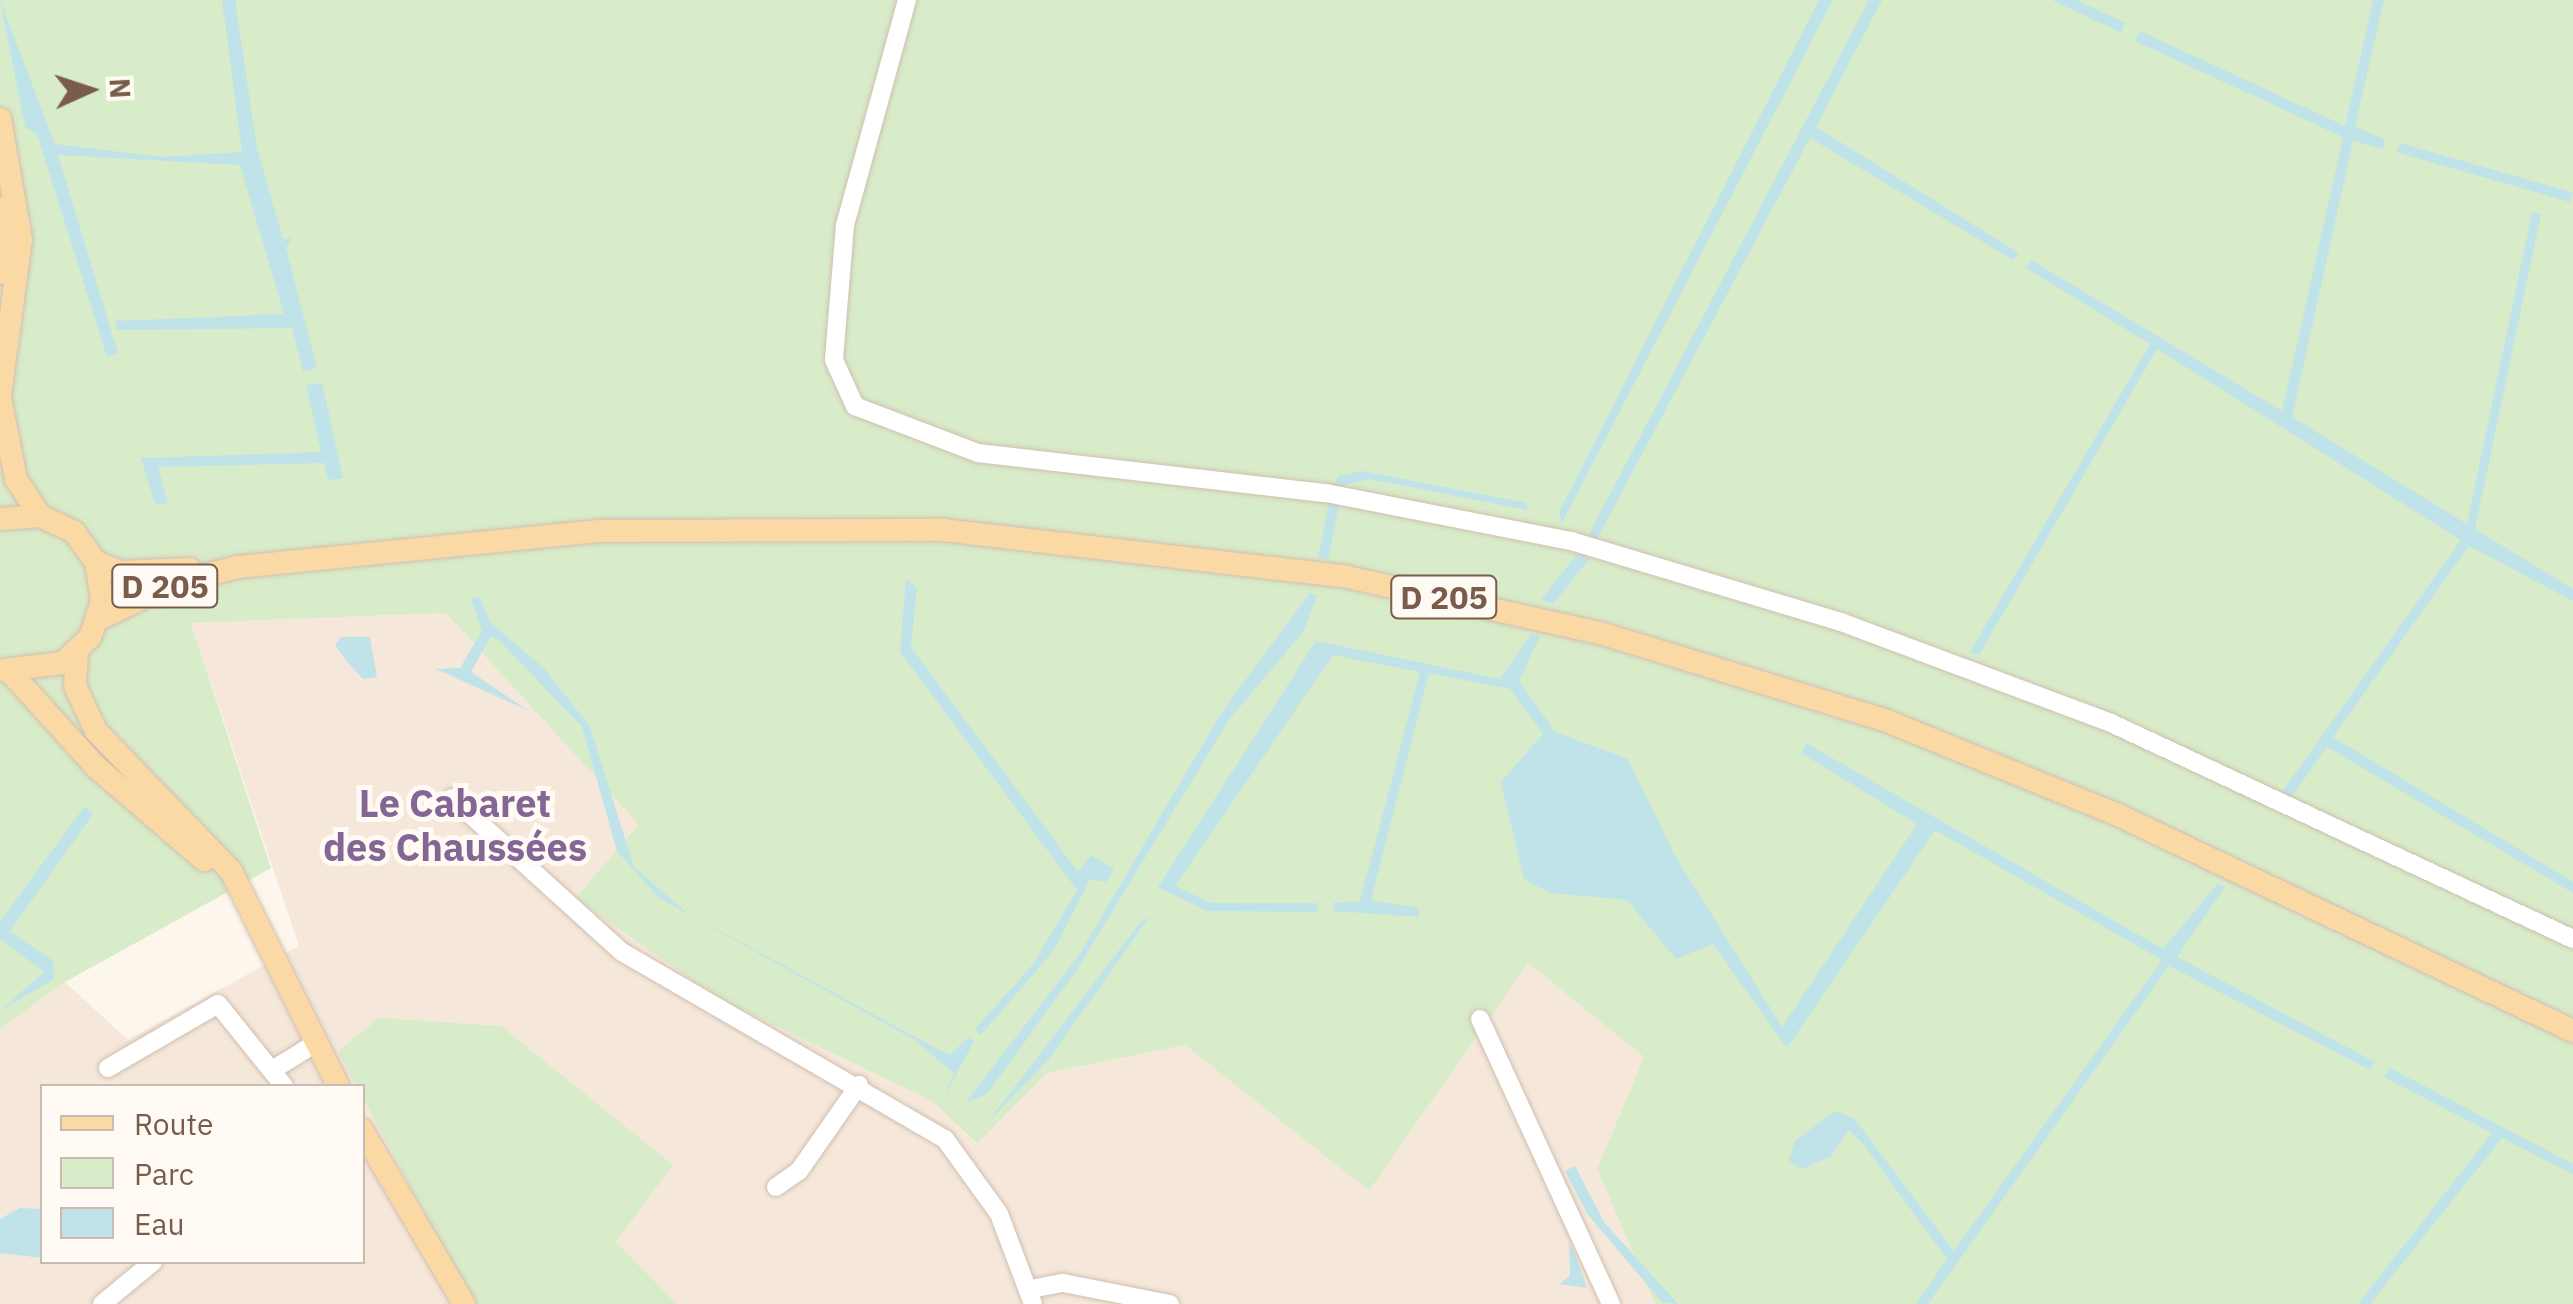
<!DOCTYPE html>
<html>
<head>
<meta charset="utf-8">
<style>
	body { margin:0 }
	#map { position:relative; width:2573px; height:1304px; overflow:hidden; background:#fdf6ec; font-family:"IBM Plex Sans",sans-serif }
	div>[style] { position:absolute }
	.residential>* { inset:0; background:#f5e8da }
	.green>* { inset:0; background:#d8ecc9 }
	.water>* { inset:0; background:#bfe3e8; transform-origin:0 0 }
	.roads { filter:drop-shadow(0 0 2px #d1beb0) drop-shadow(0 0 2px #d1beb0) }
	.minor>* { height:18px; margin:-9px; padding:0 9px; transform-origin:9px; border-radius:9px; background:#fff }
	.major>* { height:22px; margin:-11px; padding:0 11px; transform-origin:11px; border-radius:11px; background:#fbd9a5 }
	span { translate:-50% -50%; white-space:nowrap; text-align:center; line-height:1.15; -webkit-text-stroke:10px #fffaf3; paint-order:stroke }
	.shield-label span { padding:2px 8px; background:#fffaf3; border:2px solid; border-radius:8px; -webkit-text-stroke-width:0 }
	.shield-label { font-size:32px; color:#7a5c4d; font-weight:700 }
	.neighbourhood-label { font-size:38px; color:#846695; font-weight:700 }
	.legend { position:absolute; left:40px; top:1084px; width:325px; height:180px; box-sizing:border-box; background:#fffaf3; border:2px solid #cabbb1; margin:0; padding:12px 18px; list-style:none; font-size:30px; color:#7a5c4d }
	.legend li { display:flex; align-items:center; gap:20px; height:50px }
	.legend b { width:50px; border:2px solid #cabbb1 }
	.north { position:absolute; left:40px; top:40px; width:100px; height:100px; -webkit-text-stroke:8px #fffaf3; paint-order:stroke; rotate:87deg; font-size:28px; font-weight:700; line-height:40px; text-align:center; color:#7a5c4d }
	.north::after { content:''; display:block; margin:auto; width:35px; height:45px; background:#7a5c4d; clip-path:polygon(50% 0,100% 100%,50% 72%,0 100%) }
</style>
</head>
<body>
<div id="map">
	<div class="residential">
		<div style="clip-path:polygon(446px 613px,640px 825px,576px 897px,719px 999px,932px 1101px,976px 1144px,1047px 1073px,1185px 1045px,1369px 1191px,1528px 963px,1644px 1057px,1597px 1169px,1655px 1304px,677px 1304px,616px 1242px,672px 1166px,338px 1051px,358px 1086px,42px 1086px,42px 1262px,362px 1262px,363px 1095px,473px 1304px,0 1304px,0 1029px,65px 982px,128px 1040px,299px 946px,191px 623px)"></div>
	</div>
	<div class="green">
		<div style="clip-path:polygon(0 0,2573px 0,2573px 1304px,1655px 1304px,1597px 1169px,1644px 1057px,1528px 963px,1369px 1191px,1185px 1045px,1047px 1073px,977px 1144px,932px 1101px,719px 999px,575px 898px,639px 825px,446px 613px,191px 623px,271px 868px,65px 982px,0 1029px)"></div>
		<div style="clip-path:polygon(379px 1018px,501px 1026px,673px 1165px,616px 1242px,677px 1304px,473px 1304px,338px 1051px)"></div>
	</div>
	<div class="water">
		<div style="clip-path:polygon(0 0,55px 144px,162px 157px,242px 152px,222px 0,235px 0,257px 148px,283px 239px,292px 238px,286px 248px,317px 368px,303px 371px,292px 328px,117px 330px,115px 321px,284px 314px,240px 165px,58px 155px,118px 353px,107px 357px,37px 134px,25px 127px)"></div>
		<div style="clip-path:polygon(1819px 0,1833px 0,1562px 523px,1559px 512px)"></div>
		<div style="clip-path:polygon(1869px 0,1882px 0,1816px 127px,2019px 253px,2013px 260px,1810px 138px,1597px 539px,1588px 536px)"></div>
		<div style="clip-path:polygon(2052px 0,2077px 0,2125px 23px,2121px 33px)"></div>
		<div style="clip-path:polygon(2373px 0,2384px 0,2355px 127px,2385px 139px,2383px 149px,2353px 141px,2292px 417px,2467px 524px,2532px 212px,2541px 214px,2475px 529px,2573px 589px,2573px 601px,2469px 546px,2333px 737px,2573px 882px,2573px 893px,2327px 747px,2291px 797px,2282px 792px,2461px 540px,2157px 349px,1979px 655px,1970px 652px,2150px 344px,2026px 268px,2031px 260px,2282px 411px,2343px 137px,2135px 41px,2140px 31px,2345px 126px)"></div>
		<div style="left:2400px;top:143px;width:180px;height:10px;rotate:16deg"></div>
		<div style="clip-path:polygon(322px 383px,343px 478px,328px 480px,324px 463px,158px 467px,168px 503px,155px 505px,141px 458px,321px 452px,306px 385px)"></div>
		<div style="clip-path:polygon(1362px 471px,1527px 503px,1527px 510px,1369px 479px,1333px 488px,1338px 476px)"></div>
		<div style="left:1329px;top:502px;width:10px;height:56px;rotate:11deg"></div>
		<div style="clip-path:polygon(1578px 553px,1590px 558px,1553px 604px,1541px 600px)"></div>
		<div style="clip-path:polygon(906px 579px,917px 588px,911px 647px,1078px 872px,1091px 855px,1114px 869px,1106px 882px,1090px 879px,1054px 950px,981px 1035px,975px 1029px,1034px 963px,1077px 890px,900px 652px)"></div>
		<div style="clip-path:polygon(1310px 592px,1317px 596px,1303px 632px,1229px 720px,1076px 971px,987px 1094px,966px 1102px,1079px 955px,1220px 715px)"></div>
		<div style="clip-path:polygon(480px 597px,490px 622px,545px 669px,590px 727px,634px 867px,687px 913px,939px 1050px,951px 1054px,969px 1037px,974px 1041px,945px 1096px,954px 1073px,913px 1039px,659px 898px,617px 851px,582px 727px,500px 641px,491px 636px,471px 672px,529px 711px,436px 669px,460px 668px,482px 631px,471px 598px)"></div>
		<div style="clip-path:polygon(1531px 634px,1540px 636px,1519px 681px,1555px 732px,1628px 759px,1675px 856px,1782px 1027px,1917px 824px,1801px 753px,1806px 743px,2163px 949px,2218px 883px,2225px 887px,2177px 957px,2375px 1062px,2370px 1070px,2169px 966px,1928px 1304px,1916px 1304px,1947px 1259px,1863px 1144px,1849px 1130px,1831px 1156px,1802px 1169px,1789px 1161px,1795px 1141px,1835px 1111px,1855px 1119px,1954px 1251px,2162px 960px,1935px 830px,1787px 1048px,1713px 944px,1676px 959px,1627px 900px,1550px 893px,1524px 879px,1501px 782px,1543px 734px,1510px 689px,1429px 673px,1371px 900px,1419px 908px,1419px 917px,1333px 911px,1333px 903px,1360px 901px,1420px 672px,1333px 655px,1175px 886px,1211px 903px,1317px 903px,1318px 912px,1207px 911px,1158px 887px,1316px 641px,1500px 679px)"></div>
		<div style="clip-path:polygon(341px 637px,370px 637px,377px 677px,363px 679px,344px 658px,335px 645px)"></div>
		<div style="clip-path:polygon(85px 806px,93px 814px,10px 931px,53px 961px,54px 979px,0 1011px,44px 972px,0 939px,0 921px)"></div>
		<div style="clip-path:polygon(1150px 916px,1050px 1058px,987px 1123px,1140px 923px)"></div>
		<div style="clip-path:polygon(2390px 1068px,2573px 1164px,2573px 1174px,2502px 1138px,2370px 1304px,2358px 1304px,2492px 1133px,2384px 1077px)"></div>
		<div style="clip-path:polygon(1575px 1166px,1604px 1222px,1678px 1304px,1662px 1302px,1588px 1215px,1565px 1171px)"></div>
		<div style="clip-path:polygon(20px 1208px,42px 1209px,42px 1258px,0 1253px,0 1219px)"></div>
		<div style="clip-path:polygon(1569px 1243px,1575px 1254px,1587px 1288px,1560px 1284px,1570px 1275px)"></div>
	</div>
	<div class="roads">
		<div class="minor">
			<div style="left:907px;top:0;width:233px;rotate:105.4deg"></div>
			<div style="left:845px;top:225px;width:135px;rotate:94.7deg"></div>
			<div style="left:834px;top:360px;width:51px;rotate:65.5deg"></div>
			<div style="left:855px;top:406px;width:132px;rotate:20.9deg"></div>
			<div style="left:978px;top:453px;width:350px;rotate:6.6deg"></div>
			<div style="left:1326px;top:493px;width:250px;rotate:11.1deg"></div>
			<div style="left:1571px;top:541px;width:282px;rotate:16.7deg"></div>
			<div style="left:1841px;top:622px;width:288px;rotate:20.5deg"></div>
			<div style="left:2111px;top:723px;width:510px;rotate:25.06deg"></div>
			<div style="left:452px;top:798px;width:229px;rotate:42.2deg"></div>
			<div style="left:622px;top:952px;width:373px;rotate:30.1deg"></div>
			<div style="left:945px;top:1139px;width:92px;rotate:54.2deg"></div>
			<div style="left:999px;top:1214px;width:96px;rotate:69.3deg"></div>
			<div style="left:1480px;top:1019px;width:314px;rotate:65.3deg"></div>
			<div style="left:108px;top:1068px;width:127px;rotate:-30.2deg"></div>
			<div style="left:218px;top:1004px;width:105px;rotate:51.2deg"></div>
			<div style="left:274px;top:1069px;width:49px;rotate:-31.8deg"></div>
			<div style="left:776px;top:1187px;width:28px;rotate:-35deg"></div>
			<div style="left:799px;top:1171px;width:105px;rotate:-55.1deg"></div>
			<div style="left:1031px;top:1289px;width:33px;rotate:-11deg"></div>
			<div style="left:1063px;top:1283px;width:109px;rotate:11.1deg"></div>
			<div style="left:102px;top:1304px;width:66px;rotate:-39.5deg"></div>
		</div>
		<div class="major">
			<div style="left:0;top:119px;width:122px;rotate:80.1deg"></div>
			<div style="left:21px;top:239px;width:158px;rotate:97.6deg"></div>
			<div style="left:0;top:273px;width:68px;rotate:-83.3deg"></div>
			<div style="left:0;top:397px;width:84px;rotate:79deg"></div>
			<div style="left:16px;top:479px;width:44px;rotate:57deg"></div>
			<div style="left:0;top:519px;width:40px;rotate:-4.3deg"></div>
			<div style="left:40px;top:516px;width:38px;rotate:25deg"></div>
			<div style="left:74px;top:532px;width:37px;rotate:54deg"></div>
			<div style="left:96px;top:562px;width:39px;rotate:81deg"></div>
			<div style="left:102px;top:601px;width:38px;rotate:108deg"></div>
			<div style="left:90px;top:637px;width:37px;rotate:136deg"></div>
			<div style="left:63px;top:663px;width:59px;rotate:173.2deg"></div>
			<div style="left:96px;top:562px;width:27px;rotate:22deg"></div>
			<div style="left:121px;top:572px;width:69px;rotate:-2.5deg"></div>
			<div style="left:98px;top:620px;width:86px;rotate:-26.3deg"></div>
			<div style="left:175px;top:582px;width:65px;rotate:-13.4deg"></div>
			<div style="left:238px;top:567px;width:365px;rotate:-5.7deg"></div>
			<div style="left:601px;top:531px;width:342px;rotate:-0.2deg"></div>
			<div style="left:943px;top:530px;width:407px;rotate:6.6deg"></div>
			<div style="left:1347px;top:577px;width:259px;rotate:12.5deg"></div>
			<div style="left:1600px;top:633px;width:295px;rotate:17deg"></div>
			<div style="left:1882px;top:719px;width:255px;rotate:22.1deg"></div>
			<div style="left:2118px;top:815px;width:504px;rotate:25.39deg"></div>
			<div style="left:77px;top:652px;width:34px;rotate:93deg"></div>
			<div style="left:75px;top:686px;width:50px;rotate:65deg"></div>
			<div style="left:96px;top:731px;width:194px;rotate:46deg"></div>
			<div style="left:231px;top:871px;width:240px;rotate:63.5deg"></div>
			<div style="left:10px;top:672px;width:128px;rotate:47.8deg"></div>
			<div style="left:96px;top:767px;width:143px;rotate:40.7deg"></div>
			<div style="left:362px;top:1130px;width:202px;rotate:59.6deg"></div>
		</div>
	</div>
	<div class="shield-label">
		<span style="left:165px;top:586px">D 205</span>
		<span style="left:1444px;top:597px">D 205</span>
	</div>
	<div class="neighbourhood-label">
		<span style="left:455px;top:825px">Le Cabaret<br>des Chaussées</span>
	</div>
	<ul class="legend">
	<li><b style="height:12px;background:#fbd9a5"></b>Route</li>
	<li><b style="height:28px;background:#d8ecc9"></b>Parc</li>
	<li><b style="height:28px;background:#bfe3e8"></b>Eau</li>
	</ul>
	<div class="north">N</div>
</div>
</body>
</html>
